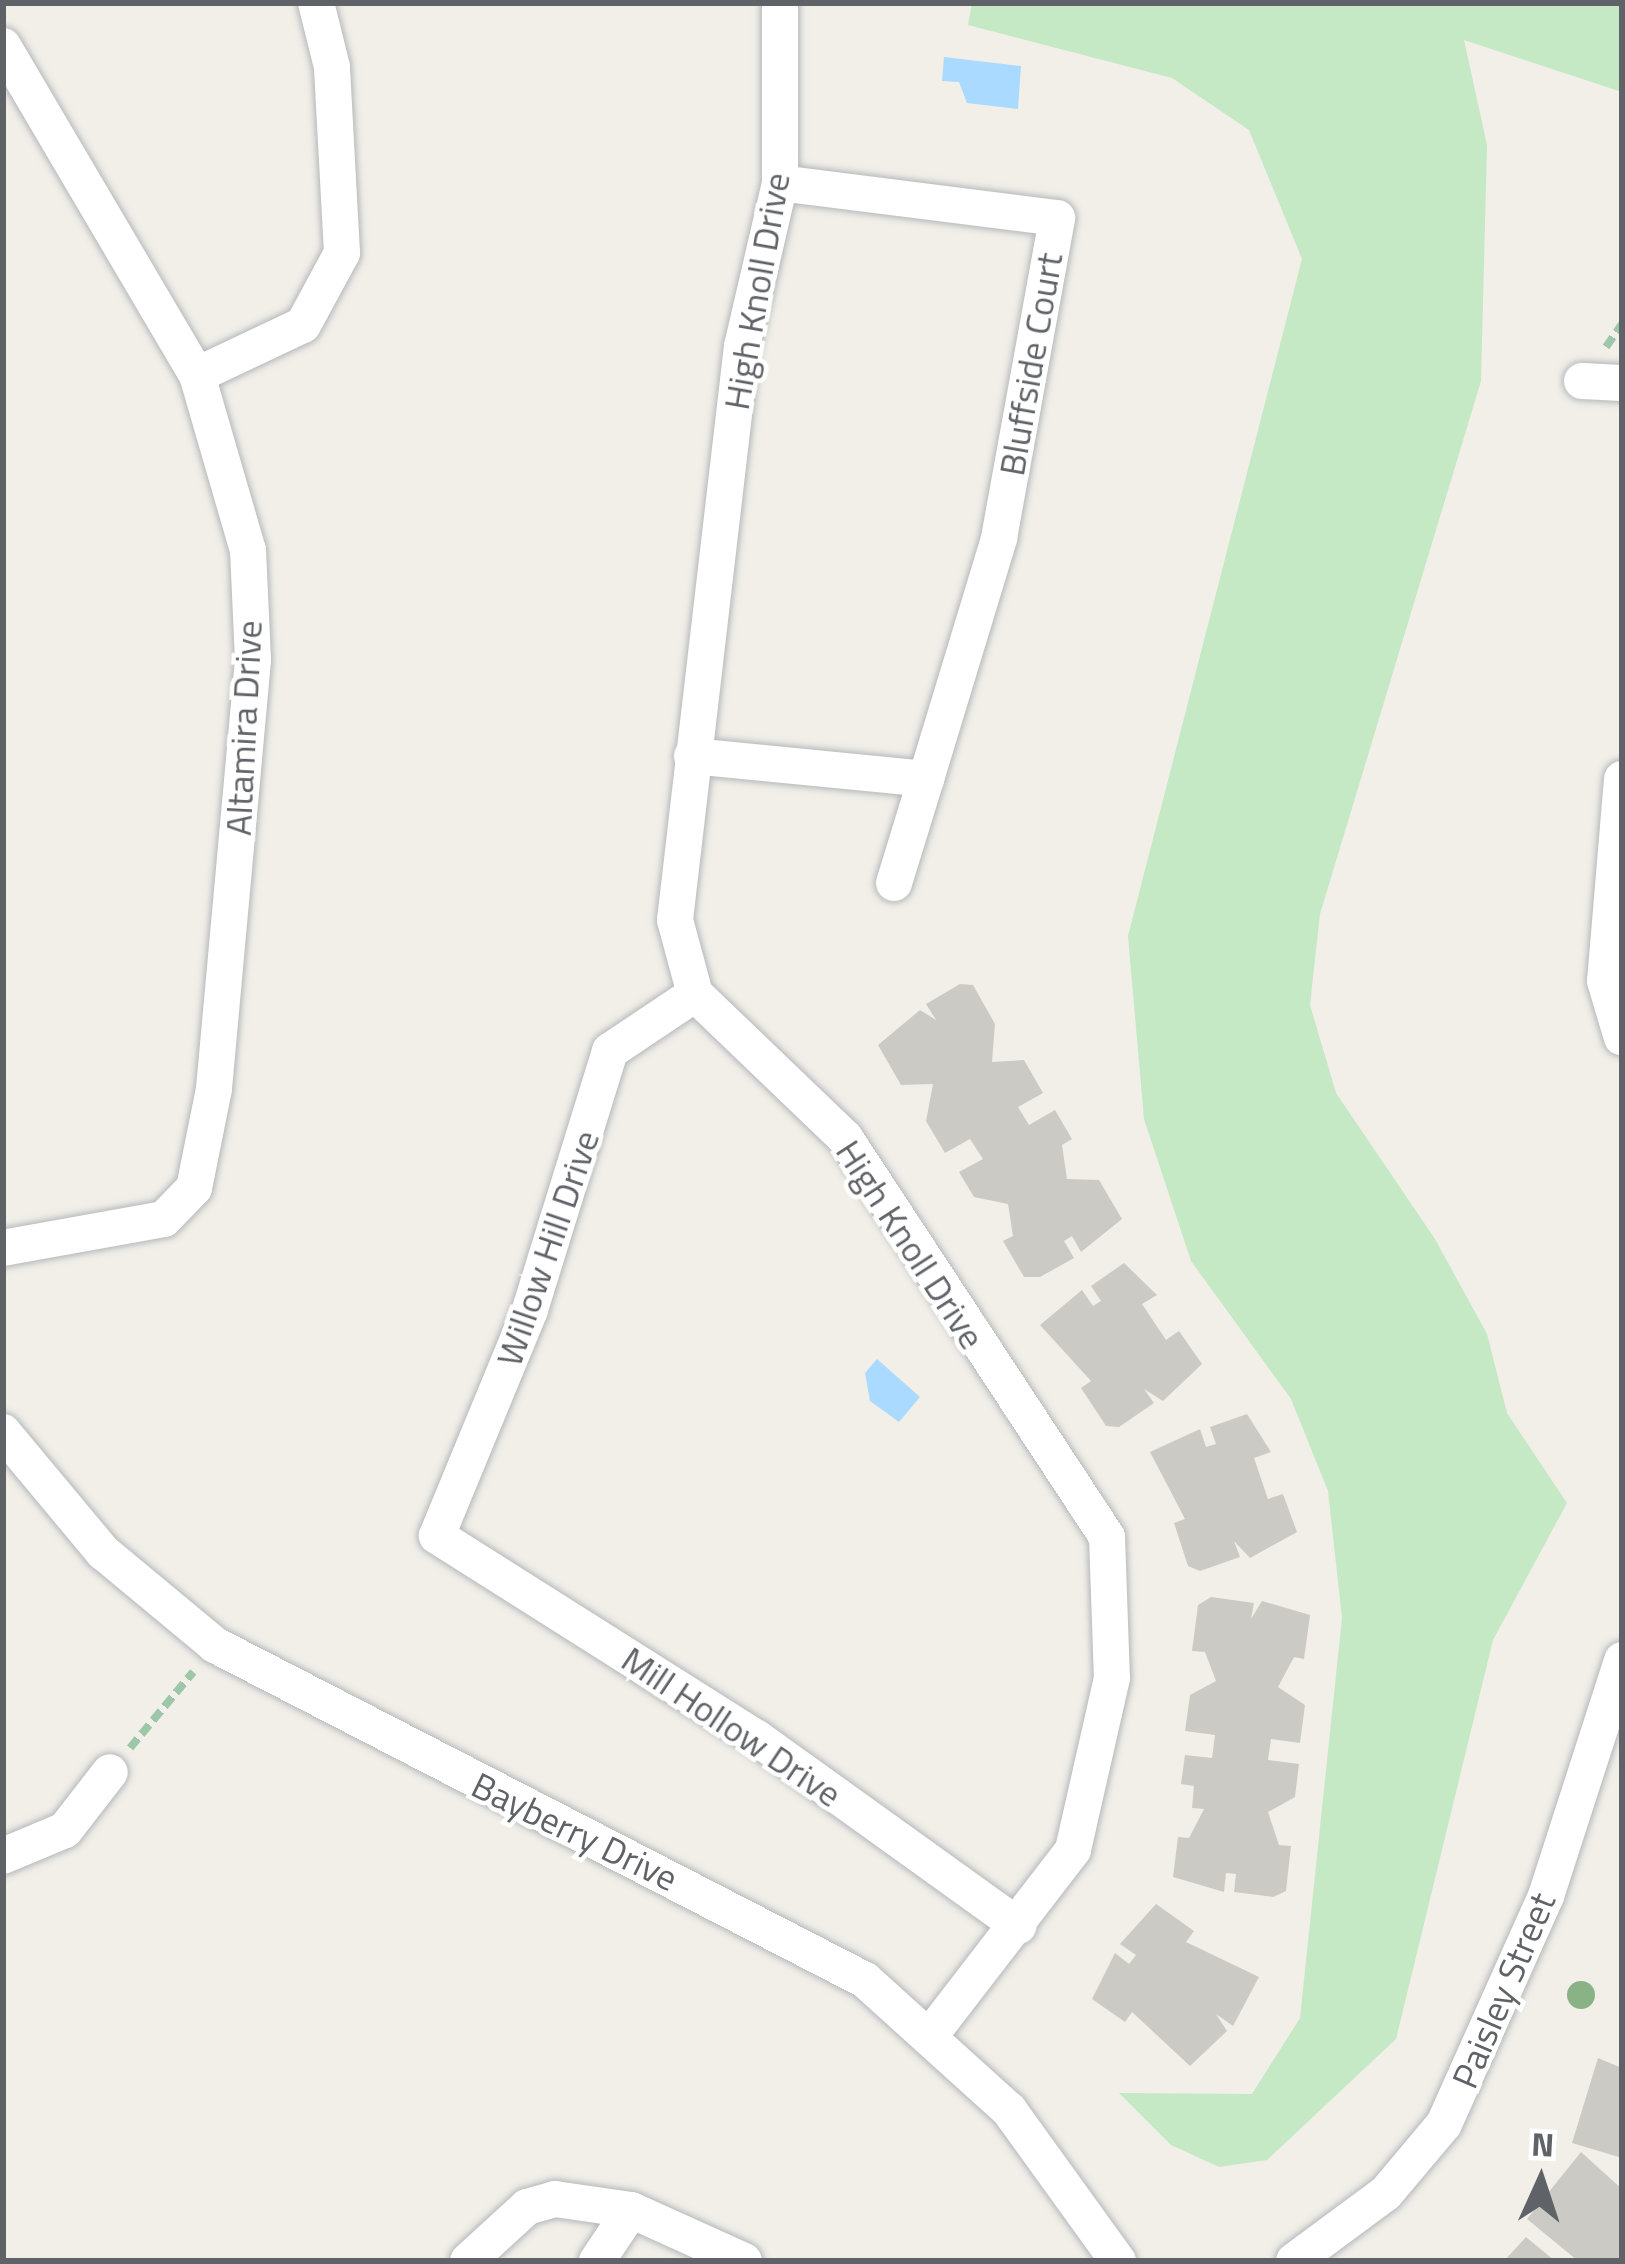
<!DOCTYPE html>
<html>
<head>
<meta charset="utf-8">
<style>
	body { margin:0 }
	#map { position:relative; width:1625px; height:2264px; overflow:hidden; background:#f1efe8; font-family:"Titillium Web",sans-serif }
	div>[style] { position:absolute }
	.green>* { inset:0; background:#c5e8c5 }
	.water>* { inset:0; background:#aadaff }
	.building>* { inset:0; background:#cccac5 }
	.path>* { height:8px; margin-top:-4px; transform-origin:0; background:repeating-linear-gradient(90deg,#9cc7a9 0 12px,transparent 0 18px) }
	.roads { filter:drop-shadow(0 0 3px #b5b8bc) drop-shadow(0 0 3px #b5b8bc) }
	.street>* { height:36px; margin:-18px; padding:0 18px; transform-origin:18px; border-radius:18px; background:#fff }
	.trees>* { width:28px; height:28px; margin:-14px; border-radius:50%; background:#89b387 }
	span { translate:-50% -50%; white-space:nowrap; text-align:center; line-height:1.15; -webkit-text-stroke:9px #fff; paint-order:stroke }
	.street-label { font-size:36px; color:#5f6368 }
	.frame { position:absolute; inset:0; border:6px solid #5f6368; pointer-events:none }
	.north { position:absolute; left:1481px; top:2120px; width:120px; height:120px; -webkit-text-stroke:9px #fff; paint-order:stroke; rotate:3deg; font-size:33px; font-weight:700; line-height:48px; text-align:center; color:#5f6368 }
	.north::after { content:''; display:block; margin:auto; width:42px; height:54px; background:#5f6368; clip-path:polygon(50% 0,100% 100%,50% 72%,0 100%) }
</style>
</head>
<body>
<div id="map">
	<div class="green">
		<div style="clip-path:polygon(972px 3px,1622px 3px,1622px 92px,1464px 40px,1487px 145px,1481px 381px,1320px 914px,1310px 1005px,1336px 1093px,1435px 1239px,1487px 1334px,1507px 1413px,1567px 1503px,1493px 1640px,1396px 2039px,1267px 2160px,1219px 2167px,1171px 2145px,1119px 2093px,1252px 2094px,1300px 2018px,1342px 1618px,1328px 1491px,1291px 1399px,1191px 1261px,1144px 1119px,1128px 936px,1302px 259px,1249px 130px,1172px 78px,968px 25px)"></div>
	</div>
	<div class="water">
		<div style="clip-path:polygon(944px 57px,1021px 66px,1018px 109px,967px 103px,959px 82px,942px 81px)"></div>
		<div style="clip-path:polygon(877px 1359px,920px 1397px,899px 1422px,870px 1401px,865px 1373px)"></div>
	</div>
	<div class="building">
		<div style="clip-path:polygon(960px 984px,973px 985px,995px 1024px,992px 1062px,1024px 1060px,1043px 1093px,1018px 1107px,1029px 1125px,1055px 1110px,1072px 1139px,1062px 1145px,1067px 1179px,1099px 1180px,1122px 1219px,1081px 1252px,1072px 1236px,1064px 1241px,1074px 1258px,1040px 1277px,1024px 1277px,1003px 1241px,1013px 1236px,1008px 1204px,974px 1197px,959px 1172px,983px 1159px,970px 1139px,945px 1153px,926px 1121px,933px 1084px,901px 1085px,878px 1045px,920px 1010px,936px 1020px,926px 1004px)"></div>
		<div style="clip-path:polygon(1124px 1263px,1157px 1295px,1142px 1304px,1166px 1340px,1179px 1331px,1202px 1364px,1163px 1401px,1144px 1389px,1154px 1403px,1119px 1427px,1106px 1426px,1081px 1388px,1091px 1381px,1040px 1325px,1082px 1290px,1093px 1306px,1101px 1301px,1091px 1286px)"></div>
		<div style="clip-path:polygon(1247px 1414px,1271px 1452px,1254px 1458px,1268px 1499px,1283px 1494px,1297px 1532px,1250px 1558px,1234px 1541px,1240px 1557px,1200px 1571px,1188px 1566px,1174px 1523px,1185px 1519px,1150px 1452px,1200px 1429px,1206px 1447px,1216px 1444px,1210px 1427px)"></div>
		<div style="clip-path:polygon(1211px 1597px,1254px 1603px,1251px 1619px,1262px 1601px,1310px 1615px,1304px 1659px,1294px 1657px,1278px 1687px,1305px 1705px,1300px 1743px,1271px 1739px,1268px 1760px,1299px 1764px,1295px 1797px,1268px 1812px,1279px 1845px,1291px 1846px,1286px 1891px,1273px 1897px,1234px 1892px,1236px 1874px,1226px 1873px,1224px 1892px,1173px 1877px,1178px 1837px,1189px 1838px,1204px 1809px,1192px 1808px,1194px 1786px,1181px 1784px,1185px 1755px,1212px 1758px,1215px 1735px,1185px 1731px,1190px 1695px,1216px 1681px,1205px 1652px,1192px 1651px,1198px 1605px)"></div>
		<div style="clip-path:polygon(1156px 1904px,1194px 1931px,1186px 1942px,1259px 1977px,1233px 2026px,1216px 2014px,1227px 2031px,1190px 2066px,1132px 2012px,1125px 2022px,1092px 1999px,1115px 1953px,1129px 1964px,1136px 1955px,1120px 1944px)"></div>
		<div style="clip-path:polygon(1598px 2058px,1622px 2068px,1622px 2158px,1572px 2143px)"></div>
		<div style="clip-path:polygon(1581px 2152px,1622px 2189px,1622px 2261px,1578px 2261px,1527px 2219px)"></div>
		<div style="clip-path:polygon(1526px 2237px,1555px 2261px,1504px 2261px)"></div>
	</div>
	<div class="path">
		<div style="left:1606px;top:347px;width:28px;rotate:-55deg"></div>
		<div style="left:130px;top:1748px;width:99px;rotate:-50.3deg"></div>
	</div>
	<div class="roads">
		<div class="street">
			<div style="left:780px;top:3px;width:180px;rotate:90deg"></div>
			<div style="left:780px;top:183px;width:167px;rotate:103.1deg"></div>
			<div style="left:742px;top:346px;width:578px;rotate:96.66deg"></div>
			<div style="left:675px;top:920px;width:77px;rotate:74.9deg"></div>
			<div style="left:695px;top:994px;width:208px;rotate:43.8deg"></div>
			<div style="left:845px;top:1138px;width:477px;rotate:56.7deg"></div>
			<div style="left:1107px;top:1537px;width:141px;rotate:88deg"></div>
			<div style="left:1112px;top:1678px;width:176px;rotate:102.8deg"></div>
			<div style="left:1073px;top:1850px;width:231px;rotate:127.6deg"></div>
			<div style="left:3px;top:46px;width:382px;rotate:59.5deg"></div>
			<div style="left:197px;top:375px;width:182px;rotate:73.8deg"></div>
			<div style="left:248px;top:550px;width:110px;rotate:87.4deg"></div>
			<div style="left:253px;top:660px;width:431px;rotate:95.2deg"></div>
			<div style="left:214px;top:1089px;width:101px;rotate:101.4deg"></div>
			<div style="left:194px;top:1188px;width:43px;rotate:134.1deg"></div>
			<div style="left:164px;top:1219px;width:164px;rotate:169.8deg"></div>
			<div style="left:197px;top:375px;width:117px;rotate:-25.3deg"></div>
			<div style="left:303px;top:325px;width:82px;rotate:-61.6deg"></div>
			<div style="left:342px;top:253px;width:186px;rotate:-93.1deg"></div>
			<div style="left:332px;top:67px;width:66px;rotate:-104deg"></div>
			<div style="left:1582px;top:381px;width:40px;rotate:2.9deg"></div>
			<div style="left:692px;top:756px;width:235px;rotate:5.6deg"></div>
			<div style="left:926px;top:779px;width:252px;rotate:-73.1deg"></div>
			<div style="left:999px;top:538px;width:325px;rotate:-79.7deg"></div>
			<div style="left:1057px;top:218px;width:279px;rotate:-172.8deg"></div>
			<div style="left:1622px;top:779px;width:203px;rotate:94.8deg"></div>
			<div style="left:1605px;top:981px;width:59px;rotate:73.4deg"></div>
			<div style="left:894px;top:883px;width:109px;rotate:-72.9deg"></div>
			<div style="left:695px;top:994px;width:102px;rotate:146.2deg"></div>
			<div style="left:610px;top:1051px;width:271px;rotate:107.2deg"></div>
			<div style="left:530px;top:1310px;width:244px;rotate:112.4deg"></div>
			<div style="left:437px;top:1536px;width:378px;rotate:32.3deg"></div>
			<div style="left:757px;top:1738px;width:322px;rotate:35.7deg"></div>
			<div style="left:3px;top:1432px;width:156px;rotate:50.2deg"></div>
			<div style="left:103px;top:1552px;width:146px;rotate:39.7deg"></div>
			<div style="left:215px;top:1645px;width:731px;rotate:27.27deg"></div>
			<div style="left:865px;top:1980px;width:194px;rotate:42.1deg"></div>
			<div style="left:1009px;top:2110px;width:186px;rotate:54.2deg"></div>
			<div style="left:3px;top:1856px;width:67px;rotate:-22.8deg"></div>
			<div style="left:65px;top:1830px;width:73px;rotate:-52.2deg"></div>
			<div style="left:468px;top:2261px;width:80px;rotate:-42.5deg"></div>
			<div style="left:527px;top:2207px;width:29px;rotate:-16deg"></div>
			<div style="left:555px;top:2199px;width:77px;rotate:8.2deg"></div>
			<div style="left:631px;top:2210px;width:124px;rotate:24.3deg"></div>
			<div style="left:597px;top:2261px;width:61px;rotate:-56.3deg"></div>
			<div style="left:1294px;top:2261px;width:114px;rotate:-36.5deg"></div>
			<div style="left:1386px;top:2193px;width:90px;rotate:-50deg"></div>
			<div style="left:1444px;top:2124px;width:250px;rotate:-65.9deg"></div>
			<div style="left:1546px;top:1896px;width:248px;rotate:-72.1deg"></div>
		</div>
	</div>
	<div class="trees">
		<div style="left:1581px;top:1995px"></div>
	</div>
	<div class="street-label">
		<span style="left:756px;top:291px;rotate:-80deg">High Knoll Drive</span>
		<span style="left:1030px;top:364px;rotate:-80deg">Bluffside Court</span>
		<span style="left:243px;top:728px;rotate:-87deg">Altamira Drive</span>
		<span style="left:911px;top:1244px;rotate:57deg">High Knoll Drive</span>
		<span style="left:547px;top:1248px;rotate:-71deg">Willow Hill Drive</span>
		<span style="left:732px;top:1726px;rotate:34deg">Mill Hollow Drive</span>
		<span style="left:575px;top:1831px;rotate:26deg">Bayberry Drive</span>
		<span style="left:1503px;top:1990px;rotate:-67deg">Paisley Street</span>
	</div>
	<div class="frame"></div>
	<div class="north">N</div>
</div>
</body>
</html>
